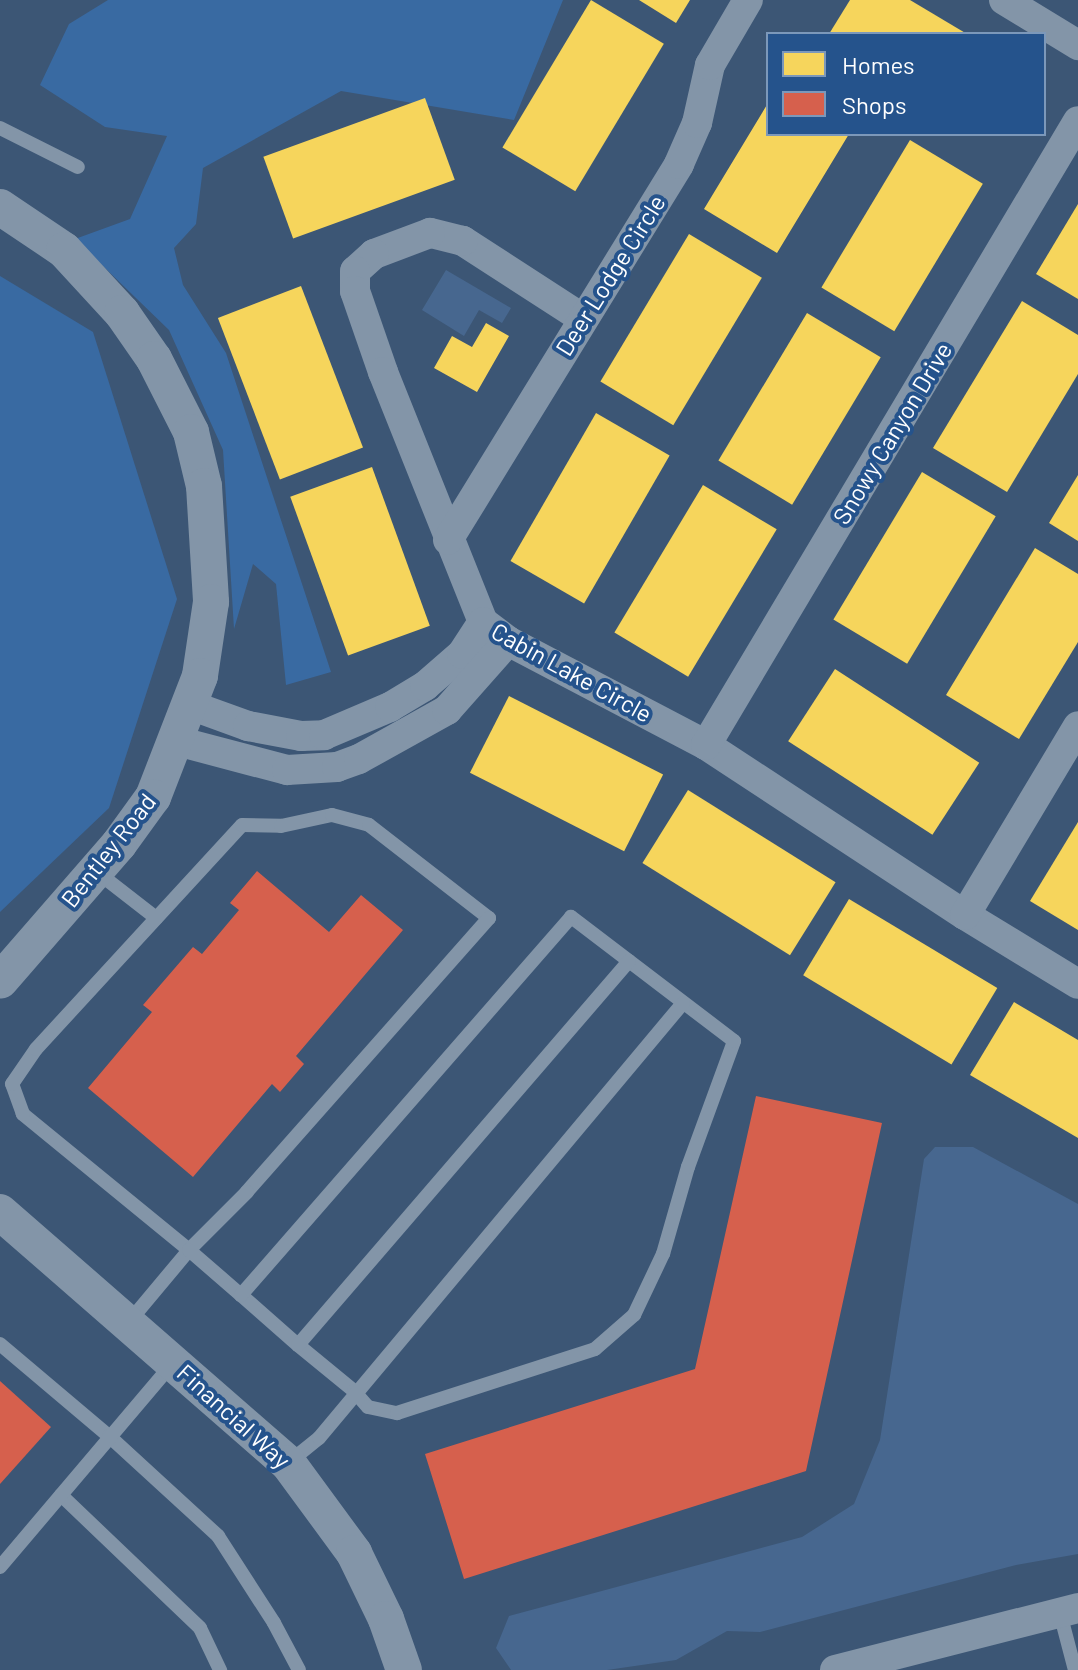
<!DOCTYPE html>
<html>
<head>
<meta charset="utf-8">
<style>
	body { margin:0 }
	#map { position:relative; width:1078px; height:1670px; overflow:hidden; background:#3c5675; font-family:Barlow,sans-serif }
	div>[style] { position:absolute }
	.green>* { inset:0; background:#396aa2 }
	.water>* { inset:0; background:#47678f }
	.homes>* { inset:0; background:#f6d55c; transform-origin:0 0 }
	.shops>* { inset:0; background:#d6604d }
	.service>* { height:14px; margin:-7px; padding:0 7px; transform-origin:7px; border-radius:7px; background:#8395a8 }
	.minor>* { height:30px; margin:-15px; padding:0 15px; transform-origin:15px; border-radius:15px; background:#8395a8 }
	.tertiary>* { height:36px; margin:-18px; padding:0 18px; transform-origin:18px; border-radius:18px; background:#8395a8 }
	span { translate:-50% -50%; white-space:nowrap; text-align:center; line-height:1.15; -webkit-text-stroke:8px #25538c; paint-order:stroke }
	.street-label { font-size:24px; color:#fff }
	.legend { position:absolute; left:766px; top:32px; width:280px; height:104px; box-sizing:border-box; background:#25538c; border:2px solid #7c98ba; margin:0; padding:10px 14px; list-style:none; font-size:24px; color:#fff }
	.legend li { display:flex; align-items:center; gap:16px; height:40px }
	.legend b { width:40px; border:2px solid #7c98ba }
</style>
</head>
<body>
<div id="map">
	<div class="green">
		<div style="clip-path:polygon(108px 0,563px 0,514px 120px,341px 91px,203px 168px,196px 224px,174px 248px,183px 285px,226px 353px,331px 672px,286px 685px,276px 584px,253px 564px,234px 629px,223px 450px,169px 330px,75px 239px,130px 219px,167px 136px,105px 127px,40px 85px,69px 24px)"></div>
		<div style="clip-path:polygon(0 276px,93px 332px,177px 599px,109px 808px,0 912px)"></div>
	</div>
	<div class="water">
		<div style="clip-path:polygon(446px 270px,511px 308px,502px 323px,479px 310px,464px 336px,422px 310px)"></div>
		<div style="clip-path:polygon(935px 1147px,973px 1147px,1078px 1204px,1078px 1554px,1016px 1565px,760px 1632px,727px 1631px,676px 1660px,607px 1670px,511px 1670px,496px 1648px,509px 1616px,802px 1537px,854px 1504px,880px 1440px,924px 1159px)"></div>
	</div>
	<div class="homes">
		<div style="left:591px;top:0;width:85px;height:172px;rotate:31deg"></div>
		<div style="clip-path:polygon(639px 0,690px 0,676px 23px)"></div>
		<div style="clip-path:polygon(850px 0,910px 0,967px 34px,829px 34px)"></div>
		<div style="left:425px;top:98px;width:87px;height:172px;rotate:70deg"></div>
		<div style="clip-path:polygon(768px 103px,768px 134px,849px 134px,777px 253px,704px 209px)"></div>
		<div style="left:910px;top:140px;width:85px;height:172px;rotate:31deg"></div>
		<div style="clip-path:polygon(1078px 204px,1078px 299px,1036px 274px)"></div>
		<div style="left:689px;top:234px;width:85px;height:172px;rotate:31deg"></div>
		<div style="left:301px;top:286px;width:173px;height:89px;rotate:69deg"></div>
		<div style="clip-path:polygon(1022px 301px,1078px 335px,1078px 374px,1007px 492px,933px 448px)"></div>
		<div style="left:807px;top:313px;width:86px;height:172px;rotate:31deg"></div>
		<div style="clip-path:polygon(486px 323px,509px 336px,477px 392px,434px 368px,452px 336px,472px 347px)"></div>
		<div style="left:596px;top:413px;width:85px;height:171px;rotate:30deg"></div>
		<div style="left:372px;top:467px;width:169px;height:87px;rotate:70deg"></div>
		<div style="left:922px;top:472px;width:86px;height:172px;rotate:31deg"></div>
		<div style="clip-path:polygon(1078px 475px,1078px 541px,1049px 523px)"></div>
		<div style="left:703px;top:485px;width:86px;height:172px;rotate:31deg"></div>
		<div style="clip-path:polygon(1035px 548px,1078px 574px,1078px 642px,1019px 739px,946px 695px)"></div>
		<div style="left:835px;top:669px;width:172px;height:86px;rotate:33deg"></div>
		<div style="left:509px;top:696px;width:173px;height:86px;rotate:27deg"></div>
		<div style="left:688px;top:790px;width:174px;height:86px;rotate:32deg"></div>
		<div style="clip-path:polygon(1078px 822px,1078px 930px,1030px 901px)"></div>
		<div style="left:849px;top:899px;width:173px;height:89px;rotate:31deg"></div>
		<div style="clip-path:polygon(1014px 1002px,1078px 1040px,1078px 1138px,970px 1075px)"></div>
	</div>
	<div class="shops">
		<div style="clip-path:polygon(257px 871px,329px 932px,361px 895px,403px 930px,296px 1056px,304px 1064px,280px 1092px,272px 1084px,193px 1177px,88px 1088px,152px 1012px,143px 1005px,193px 947px,202px 954px,239px 910px,230px 903px)"></div>
		<div style="clip-path:polygon(756px 1096px,882px 1123px,806px 1471px,464px 1579px,425px 1454px,695px 1369px)"></div>
		<div style="clip-path:polygon(0 1381px,51px 1427px,0 1484px)"></div>
	</div>
	<div class="service">
		<div style="left:0;top:128px;width:87px;rotate:26.6deg"></div>
		<div style="left:97px;top:872px;width:75px;rotate:37.9deg"></div>
		<div style="left:128px;top:1323px;width:95px;rotate:-50.1deg"></div>
		<div style="left:189px;top:1250px;width:215px;rotate:-140.7deg"></div>
		<div style="left:23px;top:1114px;width:32px;rotate:-110deg"></div>
		<div style="left:12px;top:1084px;width:42px;rotate:-55.6deg"></div>
		<div style="left:36px;top:1049px;width:304px;rotate:-47.4deg"></div>
		<div style="left:242px;top:825px;width:39px;rotate:1deg"></div>
		<div style="left:281px;top:826px;width:52px;rotate:-12.2deg"></div>
		<div style="left:332px;top:815px;width:38px;rotate:15deg"></div>
		<div style="left:369px;top:825px;width:152px;rotate:37.8deg"></div>
		<div style="left:489px;top:918px;width:366px;rotate:131.5deg"></div>
		<div style="left:247px;top:1192px;width:82px;rotate:135deg"></div>
		<div style="left:189px;top:1250px;width:69px;rotate:40.9deg"></div>
		<div style="left:241px;top:1295px;width:76px;rotate:41.3deg"></div>
		<div style="left:298px;top:1345px;width:72px;rotate:39.4deg"></div>
		<div style="left:354px;top:1391px;width:21px;rotate:49deg"></div>
		<div style="left:368px;top:1407px;width:30px;rotate:12deg"></div>
		<div style="left:397px;top:1413px;width:208px;rotate:-17.9deg"></div>
		<div style="left:595px;top:1349px;width:52px;rotate:-41.1deg"></div>
		<div style="left:634px;top:1315px;width:68px;rotate:-64.6deg"></div>
		<div style="left:663px;top:1254px;width:91px;rotate:-74deg"></div>
		<div style="left:688px;top:1167px;width:134px;rotate:-69.9deg"></div>
		<div style="left:734px;top:1041px;width:205px;rotate:-142.7deg"></div>
		<div style="left:571px;top:917px;width:502px;rotate:131.12deg"></div>
		<div style="left:0;top:1344px;width:143px;rotate:40.2deg"></div>
		<div style="left:109px;top:1436px;width:148px;rotate:42.5deg"></div>
		<div style="left:218px;top:1536px;width:103px;rotate:57.2deg"></div>
		<div style="left:274px;top:1623px;width:53px;rotate:62deg"></div>
		<div style="left:298px;top:1345px;width:507px;rotate:-49.24deg"></div>
		<div style="left:288px;top:1463px;width:40px;rotate:-39deg"></div>
		<div style="left:319px;top:1438px;width:567px;rotate:-50.08deg"></div>
		<div style="left:61px;top:1495px;width:192px;rotate:43.7deg"></div>
		<div style="left:200px;top:1628px;width:47px;rotate:64.5deg"></div>
		<div style="left:0;top:1567px;width:269px;rotate:-49.7deg"></div>
		<div style="left:1060px;top:1613px;width:59px;rotate:75.3deg"></div>
	</div>
	<div class="minor">
		<div style="left:1004px;top:0;width:87px;rotate:31.3deg"></div>
		<div style="left:582px;top:318px;width:142px;rotate:-147.1deg"></div>
		<div style="left:463px;top:241px;width:34px;rotate:-166deg"></div>
		<div style="left:430px;top:233px;width:60px;rotate:159.4deg"></div>
		<div style="left:374px;top:254px;width:25px;rotate:138deg"></div>
		<div style="left:355px;top:271px;width:20px;rotate:90deg"></div>
		<div style="left:355px;top:291px;width:86px;rotate:70.9deg"></div>
		<div style="left:383px;top:372px;width:269px;rotate:68.2deg"></div>
		<div style="left:483px;top:622px;width:31px;rotate:37deg"></div>
		<div style="left:508px;top:641px;width:224px;rotate:27.7deg"></div>
		<div style="left:706px;top:745px;width:310px;rotate:33.3deg"></div>
		<div style="left:965px;top:915px;width:132px;rotate:31.4deg"></div>
		<div style="left:448px;top:540px;width:441px;rotate:-58.4deg"></div>
		<div style="left:679px;top:164px;width:45px;rotate:-66.3deg"></div>
		<div style="left:697px;top:123px;width:59px;rotate:-77.4deg"></div>
		<div style="left:710px;top:65px;width:75px;rotate:-59.7deg"></div>
		<div style="left:190px;top:705px;width:62px;rotate:19.9deg"></div>
		<div style="left:248px;top:726px;width:54px;rotate:10.7deg"></div>
		<div style="left:301px;top:736px;width:23px;rotate:-2deg"></div>
		<div style="left:324px;top:735px;width:72px;rotate:-23deg"></div>
		<div style="left:390px;top:707px;width:41px;rotate:-31deg"></div>
		<div style="left:425px;top:686px;width:49px;rotate:-40.9deg"></div>
		<div style="left:462px;top:654px;width:38px;rotate:-57deg"></div>
		<div style="left:177px;top:741px;width:114px;rotate:14.8deg"></div>
		<div style="left:287px;top:770px;width:50px;rotate:-3.4deg"></div>
		<div style="left:337px;top:767px;width:23px;rotate:-20deg"></div>
		<div style="left:359px;top:759px;width:101px;rotate:-29.1deg"></div>
		<div style="left:447px;top:710px;width:92px;rotate:-48.5deg"></div>
		<div style="left:706px;top:745px;width:726px;rotate:-59.2deg"></div>
		<div style="left:965px;top:915px;width:220px;rotate:-59.1deg"></div>
		<div style="left:835px;top:1670px;width:251px;rotate:-14.3deg"></div>
	</div>
	<div class="tertiary">
		<div style="left:0;top:207px;width:77px;rotate:33.9deg"></div>
		<div style="left:64px;top:250px;width:86px;rotate:47.4deg"></div>
		<div style="left:122px;top:313px;width:56px;rotate:55.2deg"></div>
		<div style="left:154px;top:359px;width:82px;rotate:63.1deg"></div>
		<div style="left:191px;top:432px;width:56px;rotate:76.5deg"></div>
		<div style="left:204px;top:486px;width:116px;rotate:86.5deg"></div>
		<div style="left:211px;top:602px;width:75px;rotate:98.5deg"></div>
		<div style="left:200px;top:676px;width:130px;rotate:111.2deg"></div>
		<div style="left:153px;top:797px;width:58px;rotate:125.9deg"></div>
		<div style="left:119px;top:844px;width:181px;rotate:131deg"></div>
		<div style="left:0;top:1212px;width:382px;rotate:41.1deg"></div>
		<div style="left:288px;top:1463px;width:112px;rotate:53.7deg"></div>
		<div style="left:354px;top:1553px;width:73px;rotate:64.1deg"></div>
		<div style="left:386px;top:1619px;width:54px;rotate:70.6deg"></div>
	</div>
	<div class="street-label">
		<span style="left:610px;top:275px;rotate:-58deg">Deer Lodge Circle</span>
		<span style="left:892px;top:433px;rotate:-59deg">Snowy Canyon Drive</span>
		<span style="left:572px;top:672px;rotate:29deg">Cabin Lake Circle</span>
		<span style="left:108px;top:850px;rotate:-52deg">Bentley Road</span>
		<span style="left:234px;top:1416px;rotate:42deg">Financial Way</span>
	</div>
	<ul class="legend">
	<li><b style="height:22px;background:#f6d55c"></b>Homes</li>
	<li><b style="height:22px;background:#d6604d"></b>Shops</li>
	</ul>
</div>
</body>
</html>
